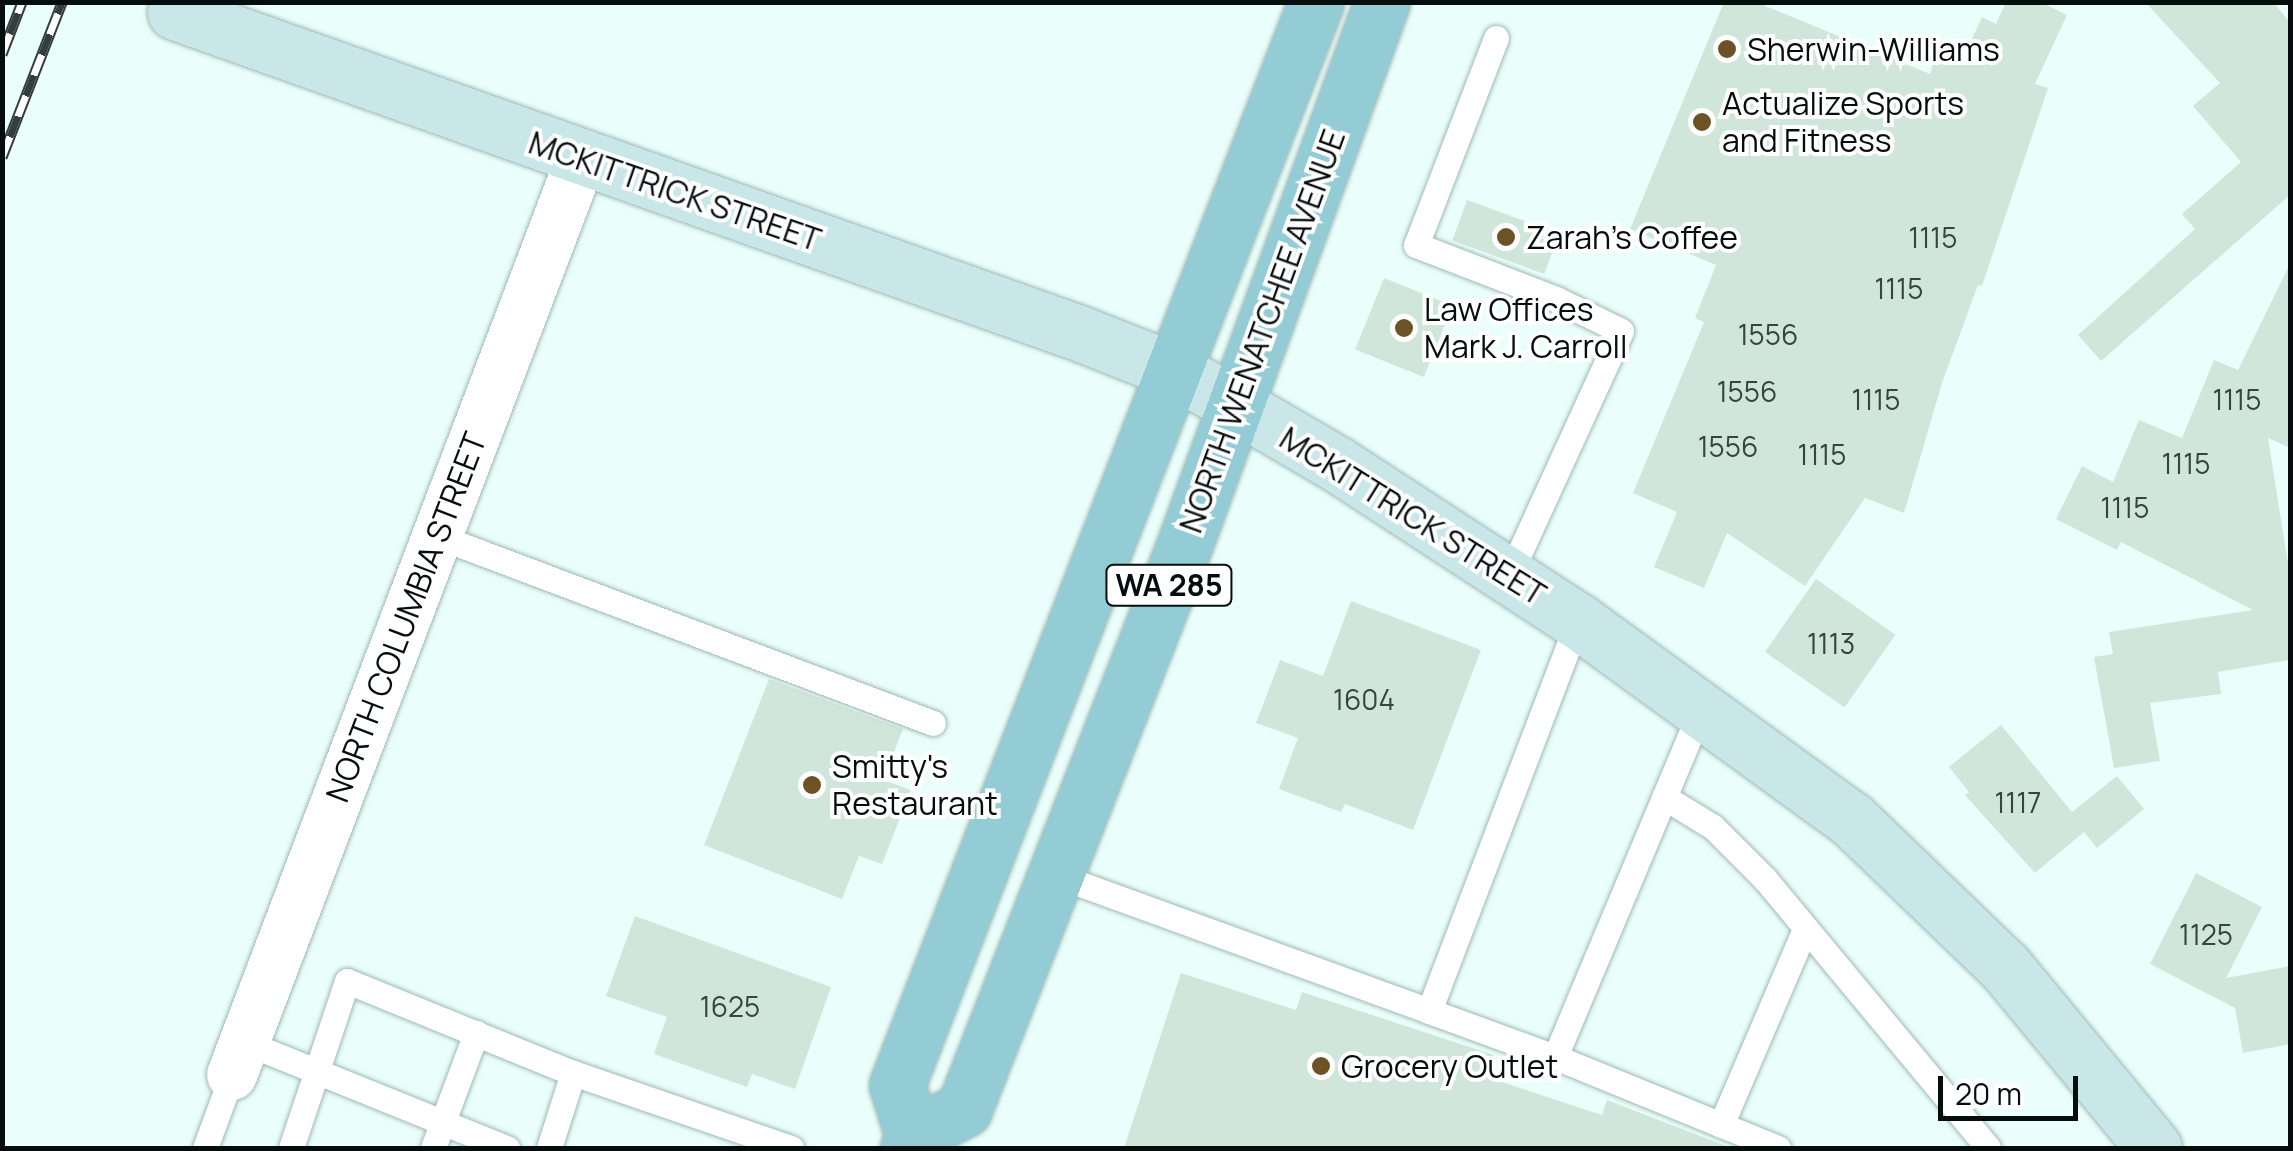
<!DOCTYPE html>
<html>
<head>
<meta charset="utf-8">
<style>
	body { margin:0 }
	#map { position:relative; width:2293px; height:1151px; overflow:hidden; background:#eafffc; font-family:Manrope,sans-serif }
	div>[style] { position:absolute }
	.building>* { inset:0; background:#d0e6db; transform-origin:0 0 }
	.roads { filter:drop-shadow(0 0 2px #a0b9b5) drop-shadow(0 0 2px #a0b9b5) }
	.lane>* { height:25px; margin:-12.5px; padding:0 12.5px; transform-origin:12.5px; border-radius:12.5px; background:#fff }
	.street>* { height:50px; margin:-25px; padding:0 25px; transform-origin:25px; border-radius:25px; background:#fff }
	.secondary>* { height:55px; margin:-27.5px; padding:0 27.5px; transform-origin:27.5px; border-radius:27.5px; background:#c9e6e9 }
	.primary>* { height:55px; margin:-27.5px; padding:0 27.5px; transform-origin:27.5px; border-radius:27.5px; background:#93ccd4 }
	.rail>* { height:11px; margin-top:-5.5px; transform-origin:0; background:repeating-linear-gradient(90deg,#fff 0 22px,#343e3d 0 44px); box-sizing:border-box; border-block:2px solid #343e3d }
	.dots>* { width:28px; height:28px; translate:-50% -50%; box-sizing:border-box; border:5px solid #fff; border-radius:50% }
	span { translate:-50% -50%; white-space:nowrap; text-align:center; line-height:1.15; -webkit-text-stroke:8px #fff; paint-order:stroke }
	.number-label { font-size:28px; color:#384440 }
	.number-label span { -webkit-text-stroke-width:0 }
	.shield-label span { padding:2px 8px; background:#fff; border:2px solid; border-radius:8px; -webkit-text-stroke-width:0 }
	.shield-label { font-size:30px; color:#060e0d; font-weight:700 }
	.poi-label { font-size:32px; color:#060e0d }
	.left { translate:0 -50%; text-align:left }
	.street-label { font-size:32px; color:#060e0d }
	.frame { position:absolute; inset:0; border:5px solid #060e0d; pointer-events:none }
	.scale { position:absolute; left:1938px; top:1076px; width:140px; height:45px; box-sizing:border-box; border:5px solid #060e0d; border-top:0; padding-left:12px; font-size:30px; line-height:35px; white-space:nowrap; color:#060e0d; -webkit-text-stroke:8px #fff; paint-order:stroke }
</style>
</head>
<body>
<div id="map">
	<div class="building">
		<div style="clip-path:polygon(1724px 2px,1756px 2px,1930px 74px,1936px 53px,1962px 61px,1982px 17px,1996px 24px,2006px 2px,2041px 2px,2067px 15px,2035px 84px,2048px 88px,1982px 286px,1978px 285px,1942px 383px,1904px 513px,1865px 498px,1805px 586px,1727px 533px,1704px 588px,1654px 567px,1677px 512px,1633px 493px,1704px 322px,1695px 318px,1716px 265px,1630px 229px)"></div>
		<div style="clip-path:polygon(2145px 2px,2273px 2px,2290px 22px,2290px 195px,2101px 361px,2078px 335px,2195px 229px,2182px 214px,2241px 162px,2193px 106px,2220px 83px)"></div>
		<div style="left:1467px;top:200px;width:98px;height:43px;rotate:20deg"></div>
		<div style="clip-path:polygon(2290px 264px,2290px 448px,2268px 438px,2290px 576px,2290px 660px,2218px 672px,2221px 694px,2150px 703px,2160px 761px,2114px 768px,2094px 657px,2113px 654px,2109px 632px,2253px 610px,2121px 542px,2117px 550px,2056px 519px,2082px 466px,2113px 482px,2139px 420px,2182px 438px,2214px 360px,2238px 370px)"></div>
		<div style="left:1384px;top:278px;width:74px;height:77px;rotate:22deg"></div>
		<div style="left:1816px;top:579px;width:97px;height:89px;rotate:35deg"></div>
		<div style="clip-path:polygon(1351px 601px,1481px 650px,1413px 830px,1345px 804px,1341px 812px,1279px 789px,1298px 738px,1256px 723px,1280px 660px,1323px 676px)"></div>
		<div style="clip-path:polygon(769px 679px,903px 729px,883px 780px,911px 790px,882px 864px,859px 856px,842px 899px,704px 845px)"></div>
		<div style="clip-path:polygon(2001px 725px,2072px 812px,2117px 776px,2144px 809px,2097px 848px,2084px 832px,2035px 873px,1965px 795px,1969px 792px,1949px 767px)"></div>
		<div style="clip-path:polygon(2196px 873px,2262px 907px,2226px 978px,2290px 966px,2290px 1044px,2243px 1053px,2235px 1008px,2150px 964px)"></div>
		<div style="clip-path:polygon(635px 916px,831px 987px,795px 1089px,752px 1074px,747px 1087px,654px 1054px,667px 1017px,606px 996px)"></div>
		<div style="clip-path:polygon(1181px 973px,1296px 1010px,1302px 992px,1494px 1055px,1487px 1077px,1602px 1115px,1607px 1100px,1731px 1148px,1124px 1148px)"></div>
	</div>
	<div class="roads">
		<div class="lane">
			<div style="left:1496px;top:38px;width:222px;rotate:111.1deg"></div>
			<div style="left:1416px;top:245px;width:150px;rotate:21.1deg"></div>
			<div style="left:1556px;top:299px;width:72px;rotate:26.2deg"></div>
			<div style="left:1621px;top:331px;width:269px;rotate:114.6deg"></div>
			<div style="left:437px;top:536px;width:530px;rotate:20.66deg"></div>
			<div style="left:1664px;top:797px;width:57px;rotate:31.5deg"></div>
			<div style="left:1713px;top:827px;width:74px;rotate:45deg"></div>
			<div style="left:1765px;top:879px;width:349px;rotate:50.3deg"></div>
			<div style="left:1053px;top:874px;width:400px;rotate:20deg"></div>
			<div style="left:1429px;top:1011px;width:417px;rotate:-69.1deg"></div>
			<div style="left:1429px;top:1011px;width:134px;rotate:20.1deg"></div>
			<div style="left:1555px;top:1057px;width:380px;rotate:-67.2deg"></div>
			<div style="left:244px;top:1042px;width:284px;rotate:22deg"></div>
			<div style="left:1555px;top:1057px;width:241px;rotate:22.2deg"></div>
			<div style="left:1721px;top:1125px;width:213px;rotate:-66.8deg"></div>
			<div style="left:205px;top:1148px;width:78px;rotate:-69.7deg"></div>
			<div style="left:291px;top:1148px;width:176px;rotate:-71.5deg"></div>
			<div style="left:347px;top:981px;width:244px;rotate:22.2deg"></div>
			<div style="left:433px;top:1148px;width:123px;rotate:-69.5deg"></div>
			<div style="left:549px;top:1148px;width:79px;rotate:-72.3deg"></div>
			<div style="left:573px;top:1073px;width:231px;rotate:19deg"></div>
		</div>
		<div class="street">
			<div style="left:232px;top:1075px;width:980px;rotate:-69.14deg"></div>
		</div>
		<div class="secondary">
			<div style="left:175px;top:12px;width:959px;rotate:19.55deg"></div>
			<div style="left:1079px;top:333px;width:103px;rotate:21.6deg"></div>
			<div style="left:1175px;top:371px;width:70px;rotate:29.1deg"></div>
			<div style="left:1236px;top:405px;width:117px;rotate:30.3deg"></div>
			<div style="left:1337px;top:464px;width:288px;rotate:33.1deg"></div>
			<div style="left:1578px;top:621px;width:337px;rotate:36deg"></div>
			<div style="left:1851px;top:819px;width:214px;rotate:43.9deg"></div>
			<div style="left:2005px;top:967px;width:234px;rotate:50.5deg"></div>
		</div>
		<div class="primary">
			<div style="left:913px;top:1136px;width:58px;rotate:-27.9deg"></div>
			<div style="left:964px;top:1109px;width:607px;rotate:-68.64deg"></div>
			<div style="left:1185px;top:544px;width:577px;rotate:-70.03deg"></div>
			<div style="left:908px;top:1148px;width:13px;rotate:-67deg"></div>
			<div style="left:913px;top:1136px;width:53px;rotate:-107.4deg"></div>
			<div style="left:897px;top:1085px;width:1161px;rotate:-68.85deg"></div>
		</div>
	</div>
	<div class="rail">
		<div style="left:2px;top:54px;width:56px;rotate:-69deg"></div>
		<div style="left:2px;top:157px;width:166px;rotate:-68.8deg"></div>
	</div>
	<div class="dots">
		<div style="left:1727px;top:49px;background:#6d5225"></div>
		<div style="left:1702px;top:122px;background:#6d5225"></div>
		<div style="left:1506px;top:237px;background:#6d5225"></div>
		<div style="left:1404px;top:328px;background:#6d5225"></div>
		<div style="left:812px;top:785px;background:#6d5225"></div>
		<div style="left:1321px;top:1066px;background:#6d5225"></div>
	</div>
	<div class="number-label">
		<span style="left:1933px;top:237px">1115</span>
		<span style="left:1899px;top:288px">1115</span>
		<span style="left:1768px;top:334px">1556</span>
		<span style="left:1747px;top:391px">1556</span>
		<span style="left:1876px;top:399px">1115</span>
		<span style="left:2237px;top:399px">1115</span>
		<span style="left:1728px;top:446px">1556</span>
		<span style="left:1822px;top:454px">1115</span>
		<span style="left:2186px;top:463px">1115</span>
		<span style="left:2125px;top:507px">1115</span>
		<span style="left:1831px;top:643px">1113</span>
		<span style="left:1364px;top:699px">1604</span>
		<span style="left:2018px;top:802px">1117</span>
		<span style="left:2206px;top:934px">1125</span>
		<span style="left:730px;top:1006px">1625</span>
	</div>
	<div class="shield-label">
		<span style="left:1169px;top:585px">WA 285</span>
	</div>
	<div class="poi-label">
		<span class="left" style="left:1747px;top:49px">Sherwin-Williams</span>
		<span class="left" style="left:1722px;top:122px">Actualize Sports<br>and Fitness</span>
		<span class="left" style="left:1526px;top:237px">Zarah's Coffee</span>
		<span class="left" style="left:1424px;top:328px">Law Offices<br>Mark J. Carroll</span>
		<span class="left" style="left:832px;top:785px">Smitty's<br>Restaurant</span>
		<span class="left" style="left:1341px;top:1066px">Grocery Outlet</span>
	</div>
	<div class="street-label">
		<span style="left:675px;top:191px;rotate:19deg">MCKITTRICK STREET</span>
		<span style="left:1262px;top:331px;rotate:-70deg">NORTH WENATCHEE AVENUE</span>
		<span style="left:1413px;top:516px;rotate:32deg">MCKITTRICK STREET</span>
		<span style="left:406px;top:617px;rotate:-69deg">NORTH COLUMBIA STREET</span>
	</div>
	<div class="frame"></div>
	<div class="scale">20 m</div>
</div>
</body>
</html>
